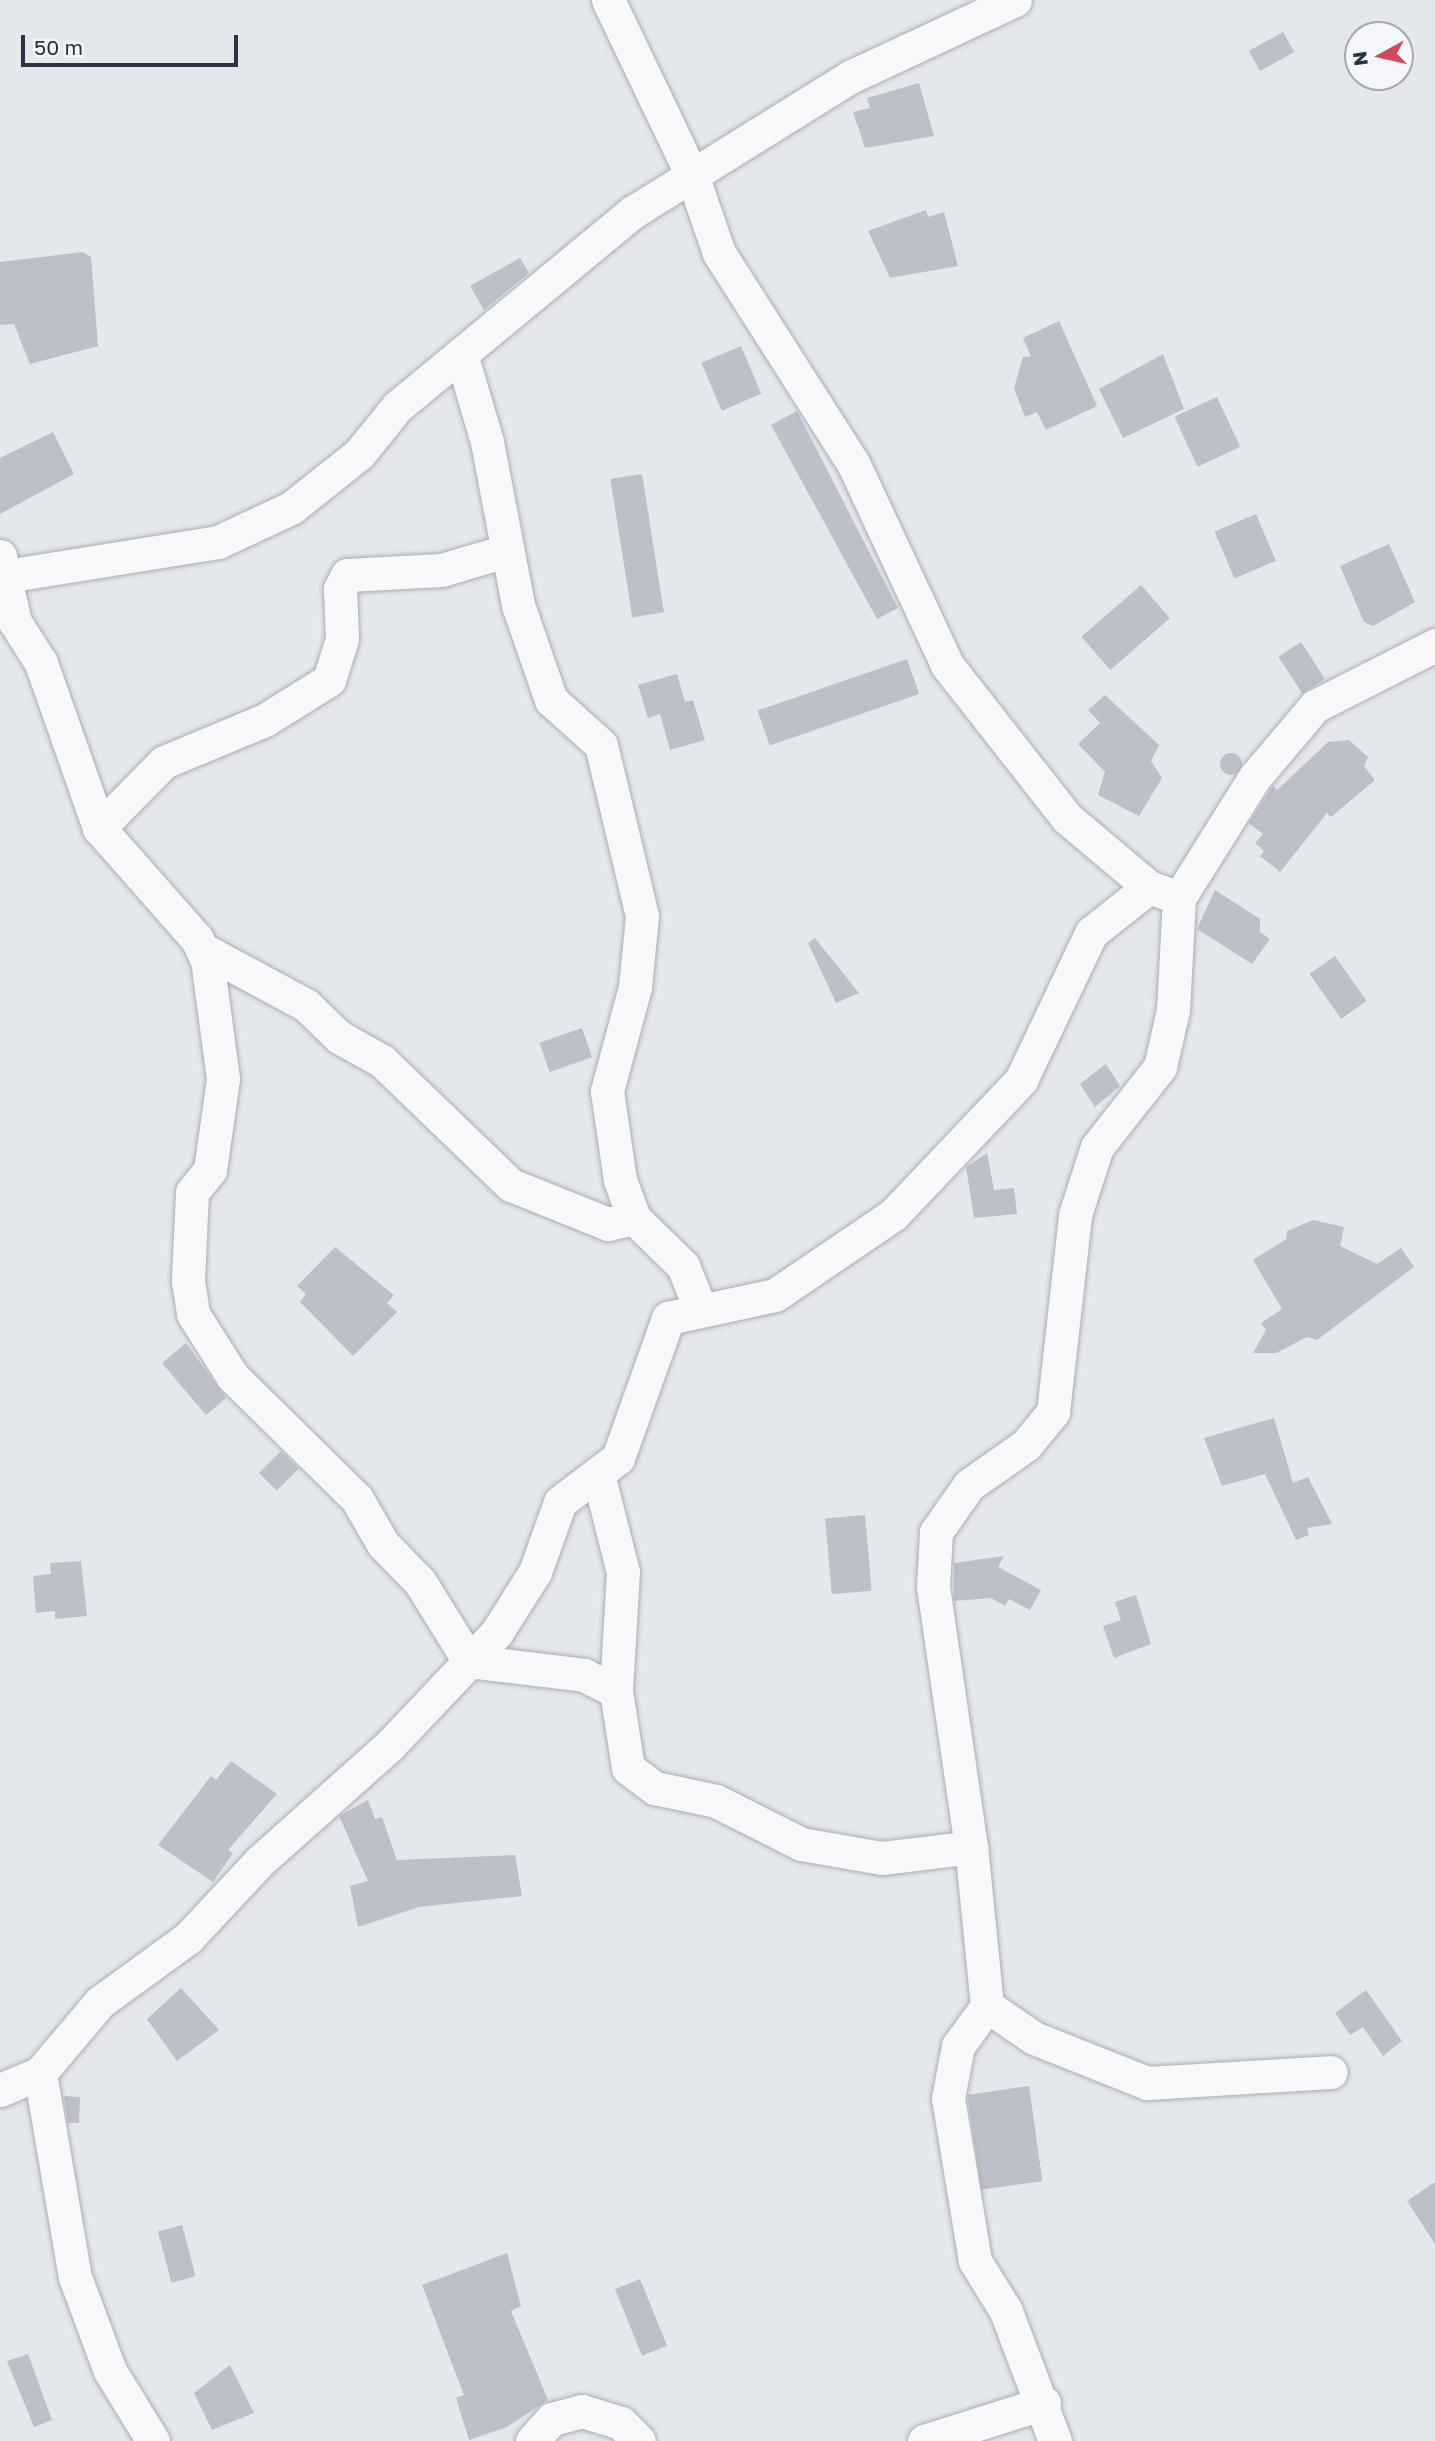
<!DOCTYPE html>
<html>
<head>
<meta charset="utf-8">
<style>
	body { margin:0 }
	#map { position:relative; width:1435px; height:2441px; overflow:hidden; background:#e4e7ec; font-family:"Golos Text",sans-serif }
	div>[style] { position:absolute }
	.building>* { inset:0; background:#bbc0ca; transform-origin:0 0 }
	.round { border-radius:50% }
	.roads { filter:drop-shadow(0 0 2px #a9aeb7) drop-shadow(0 0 2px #a9aeb7) }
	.minor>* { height:33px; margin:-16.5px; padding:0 16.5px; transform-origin:16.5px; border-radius:16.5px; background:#f7f8fa }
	span { translate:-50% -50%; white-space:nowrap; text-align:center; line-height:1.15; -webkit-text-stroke:7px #f4f6f9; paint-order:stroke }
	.north { position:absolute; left:1344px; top:21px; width:70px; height:70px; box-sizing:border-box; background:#f4f6f9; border:2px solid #a4a8b1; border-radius:50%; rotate:262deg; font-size:19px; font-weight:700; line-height:28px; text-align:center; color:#2b3445 }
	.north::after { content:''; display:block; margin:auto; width:24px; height:32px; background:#d1495b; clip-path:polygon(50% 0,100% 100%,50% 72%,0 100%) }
	.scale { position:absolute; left:21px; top:35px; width:217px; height:32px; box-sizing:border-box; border:4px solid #2b3445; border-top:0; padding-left:9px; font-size:21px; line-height:24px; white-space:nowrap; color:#2b3445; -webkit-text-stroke:5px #f4f6f9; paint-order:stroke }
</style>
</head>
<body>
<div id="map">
	<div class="building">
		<div style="left:1283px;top:32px;width:23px;height:39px;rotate:61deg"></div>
		<div style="clip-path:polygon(919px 83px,934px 136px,865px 148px,853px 112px,870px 108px,867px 98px)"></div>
		<div style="clip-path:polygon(926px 210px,928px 217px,944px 212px,958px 266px,890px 278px,868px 231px)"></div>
		<div style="clip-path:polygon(83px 252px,91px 257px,98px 346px,30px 364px,14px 324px,0 325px,0 262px)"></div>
		<div style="clip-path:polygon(520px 258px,529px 273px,484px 310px,470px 286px)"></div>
		<div style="clip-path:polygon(1059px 321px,1097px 406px,1046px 430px,1037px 412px,1025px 417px,1014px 388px,1023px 357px,1031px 356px,1023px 338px)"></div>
		<div style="left:741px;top:346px;width:52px;height:43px;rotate:67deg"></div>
		<div style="clip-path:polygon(1163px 354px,1184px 409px,1123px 438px,1099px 389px)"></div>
		<div style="left:1217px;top:397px;width:55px;height:47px;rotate:65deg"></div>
		<div style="clip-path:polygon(797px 411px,898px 608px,877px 619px,771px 425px)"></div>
		<div style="clip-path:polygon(53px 432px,74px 474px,0 514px,0 458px)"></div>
		<div style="left:642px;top:474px;width:140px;height:32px;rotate:81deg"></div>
		<div style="left:1256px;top:514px;width:51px;height:45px;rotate:67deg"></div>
		<div style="clip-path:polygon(1389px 544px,1415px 602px,1373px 626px,1364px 622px,1340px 566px)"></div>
		<div style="left:1141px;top:585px;width:44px;height:79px;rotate:49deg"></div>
		<div style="left:1301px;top:642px;width:44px;height:27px;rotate:57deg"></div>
		<div style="left:907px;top:659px;width:37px;height:158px;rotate:71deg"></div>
		<div style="clip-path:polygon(677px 674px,685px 702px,693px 700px,705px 740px,670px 750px,660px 714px,648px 718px,638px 685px)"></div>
		<div style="clip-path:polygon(1105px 695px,1159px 745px,1151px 761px,1162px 778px,1139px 816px,1098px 795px,1105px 772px,1078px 744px,1100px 723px,1088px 710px)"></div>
		<div style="clip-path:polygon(1349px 740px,1368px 757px,1364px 766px,1375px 780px,1331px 817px,1327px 813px,1280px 872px,1260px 856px,1264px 851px,1255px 843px,1263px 834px,1249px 823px,1273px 786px,1277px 790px,1328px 742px)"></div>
		<div class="round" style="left:1220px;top:753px;width:22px;height:22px"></div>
		<div style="clip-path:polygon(1215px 890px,1260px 919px,1260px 932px,1270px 939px,1252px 964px,1197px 929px)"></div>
		<div style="clip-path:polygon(815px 938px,859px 993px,836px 1003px,808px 943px)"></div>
		<div style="left:1335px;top:956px;width:55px;height:31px;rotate:55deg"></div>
		<div style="left:582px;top:1028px;width:31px;height:45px;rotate:71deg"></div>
		<div style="clip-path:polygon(1106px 1064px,1120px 1086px,1095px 1107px,1080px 1084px)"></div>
		<div style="clip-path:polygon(987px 1153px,994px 1190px,1014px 1188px,1017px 1214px,974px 1218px,966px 1167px)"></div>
		<div style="clip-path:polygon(1313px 1220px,1344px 1227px,1340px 1246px,1377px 1264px,1401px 1248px,1414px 1267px,1317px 1340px,1307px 1337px,1276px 1353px,1253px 1353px,1266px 1330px,1261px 1323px,1282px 1309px,1253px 1260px,1286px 1239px,1287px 1231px)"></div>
		<div style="clip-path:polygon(335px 1247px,394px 1295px,387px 1303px,397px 1312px,353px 1356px,300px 1302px,306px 1294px,297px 1286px)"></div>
		<div style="clip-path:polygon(186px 1343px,226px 1398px,206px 1415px,162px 1363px)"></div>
		<div style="clip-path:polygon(1274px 1418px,1293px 1483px,1308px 1477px,1332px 1524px,1307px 1528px,1309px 1535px,1296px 1540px,1265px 1474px,1222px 1486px,1204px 1438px)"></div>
		<div style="left:281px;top:1451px;width:25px;height:31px;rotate:45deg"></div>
		<div style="left:865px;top:1515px;width:76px;height:40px;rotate:85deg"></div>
		<div style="clip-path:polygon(1004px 1556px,998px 1567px,1041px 1590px,1030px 1610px,1009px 1599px,1005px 1606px,991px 1598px,954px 1601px,954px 1563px)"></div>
		<div style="clip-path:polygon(81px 1561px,87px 1616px,55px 1619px,55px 1611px,36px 1613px,33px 1576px,51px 1574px,50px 1563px)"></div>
		<div style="clip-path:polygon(1136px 1595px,1151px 1644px,1114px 1658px,1103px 1626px,1121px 1620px,1115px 1602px)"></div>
		<div style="clip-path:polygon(231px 1761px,277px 1794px,228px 1850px,233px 1853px,213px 1882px,158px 1845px,211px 1776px,216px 1780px)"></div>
		<div style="clip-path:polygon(368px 1800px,375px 1819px,382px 1817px,397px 1860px,515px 1855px,522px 1896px,419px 1907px,358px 1927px,350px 1886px,368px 1881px,339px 1816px)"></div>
		<div style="clip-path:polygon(181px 1988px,219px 2030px,177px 2061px,147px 2019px)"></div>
		<div style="clip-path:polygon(1366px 1990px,1402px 2041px,1383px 2056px,1363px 2027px,1350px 2035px,1335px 2013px)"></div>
		<div style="left:1029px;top:2086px;width:96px;height:62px;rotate:82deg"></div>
		<div style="clip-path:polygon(64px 2096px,80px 2097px,79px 2123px,68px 2123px)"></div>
		<div style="clip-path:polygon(1435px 2182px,1435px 2244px,1407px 2201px)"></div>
		<div style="left:182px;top:2225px;width:53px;height:25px;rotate:75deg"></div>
		<div style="clip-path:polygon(507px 2253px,521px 2306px,511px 2311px,548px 2400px,507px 2427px,469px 2440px,456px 2398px,464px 2395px,422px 2285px)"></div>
		<div style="left:640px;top:2279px;width:72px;height:27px;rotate:68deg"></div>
		<div style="clip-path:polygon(28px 2354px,52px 2420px,34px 2427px,7px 2361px)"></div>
		<div style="clip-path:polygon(230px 2365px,254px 2413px,212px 2430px,194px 2393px)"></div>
	</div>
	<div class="roads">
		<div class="minor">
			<div style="left:608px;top:0;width:194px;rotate:64.4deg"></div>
			<div style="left:692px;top:175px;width:83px;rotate:70.9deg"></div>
			<div style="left:719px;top:253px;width:249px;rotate:57.5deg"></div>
			<div style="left:853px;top:463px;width:223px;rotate:65deg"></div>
			<div style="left:947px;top:665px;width:194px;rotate:51.9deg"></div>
			<div style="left:1067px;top:818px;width:107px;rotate:40.1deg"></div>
			<div style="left:461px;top:354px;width:92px;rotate:73.5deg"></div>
			<div style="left:487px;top:442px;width:166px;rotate:79.2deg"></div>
			<div style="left:518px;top:605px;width:101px;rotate:70.8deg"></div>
			<div style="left:551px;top:700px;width:67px;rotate:42deg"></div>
			<div style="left:601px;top:745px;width:176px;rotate:76.5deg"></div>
			<div style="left:642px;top:916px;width:71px;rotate:95.6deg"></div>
			<div style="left:635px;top:987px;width:108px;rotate:105.1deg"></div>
			<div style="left:607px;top:1091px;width:90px;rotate:81.7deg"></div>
			<div style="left:620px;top:1180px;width:40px;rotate:69.8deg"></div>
			<div style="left:634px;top:1218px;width:69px;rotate:44.4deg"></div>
			<div style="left:683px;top:1266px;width:45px;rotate:68deg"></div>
			<div style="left:506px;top:551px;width:68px;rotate:163.7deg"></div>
			<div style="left:441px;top:570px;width:94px;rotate:177deg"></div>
			<div style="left:347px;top:575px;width:16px;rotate:117deg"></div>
			<div style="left:340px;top:589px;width:50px;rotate:87.7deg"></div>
			<div style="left:342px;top:639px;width:43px;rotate:107.6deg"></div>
			<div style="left:329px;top:680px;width:75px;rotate:148deg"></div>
			<div style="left:265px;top:720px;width:109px;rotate:157.4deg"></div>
			<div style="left:164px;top:762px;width:93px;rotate:134.6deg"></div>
			<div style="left:99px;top:828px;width:148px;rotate:48.6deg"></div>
			<div style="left:197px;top:939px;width:23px;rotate:65deg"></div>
			<div style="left:207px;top:960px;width:120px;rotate:82.3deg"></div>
			<div style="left:223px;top:1079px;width:92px;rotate:98.1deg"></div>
			<div style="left:210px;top:1170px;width:28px;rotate:129deg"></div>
			<div style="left:192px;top:1192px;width:89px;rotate:92.6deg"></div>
			<div style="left:188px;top:1281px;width:33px;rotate:81deg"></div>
			<div style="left:193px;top:1314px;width:75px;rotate:57.6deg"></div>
			<div style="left:233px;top:1377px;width:174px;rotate:44.5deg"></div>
			<div style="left:357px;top:1499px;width:52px;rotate:60deg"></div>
			<div style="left:383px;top:1544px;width:53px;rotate:45.8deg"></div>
			<div style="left:420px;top:1582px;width:93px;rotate:58.2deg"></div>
			<div style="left:469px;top:1661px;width:116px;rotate:6.9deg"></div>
			<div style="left:584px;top:1675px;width:36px;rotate:27deg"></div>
			<div style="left:616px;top:1691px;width:78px;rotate:81.1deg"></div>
			<div style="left:628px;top:1768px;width:34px;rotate:37deg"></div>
			<div style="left:655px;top:1788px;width:62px;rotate:12deg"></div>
			<div style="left:716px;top:1801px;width:95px;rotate:26.8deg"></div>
			<div style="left:801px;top:1844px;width:82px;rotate:9.8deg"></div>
			<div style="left:882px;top:1858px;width:90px;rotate:-7deg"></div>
			<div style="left:0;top:556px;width:68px;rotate:77.2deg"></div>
			<div style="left:15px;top:622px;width:49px;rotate:57.6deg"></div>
			<div style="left:41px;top:663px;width:175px;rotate:70.6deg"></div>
			<div style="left:0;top:577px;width:221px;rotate:-9.1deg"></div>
			<div style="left:218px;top:542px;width:81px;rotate:-25deg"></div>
			<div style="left:291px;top:508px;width:87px;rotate:-38.5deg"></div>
			<div style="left:359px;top:454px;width:60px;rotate:-51deg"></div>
			<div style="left:397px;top:407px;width:306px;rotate:-39.6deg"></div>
			<div style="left:633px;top:212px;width:256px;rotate:-31.9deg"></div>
			<div style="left:850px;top:77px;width:182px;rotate:-25deg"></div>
			<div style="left:202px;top:949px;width:118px;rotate:28.3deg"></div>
			<div style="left:306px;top:1005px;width:46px;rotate:44.1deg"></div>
			<div style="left:339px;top:1037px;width:49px;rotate:29.2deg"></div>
			<div style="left:382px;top:1061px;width:179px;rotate:43.9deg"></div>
			<div style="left:511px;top:1185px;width:105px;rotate:21.9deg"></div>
			<div style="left:608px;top:1224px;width:27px;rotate:-13deg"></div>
			<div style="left:598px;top:1474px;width:101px;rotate:75.7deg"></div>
			<div style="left:623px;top:1572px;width:119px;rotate:93.4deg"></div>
			<div style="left:987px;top:2006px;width:57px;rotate:34.2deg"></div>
			<div style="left:1034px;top:2038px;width:122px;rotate:21.7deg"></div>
			<div style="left:1147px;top:2083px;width:184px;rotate:-3.4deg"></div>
			<div style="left:40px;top:2073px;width:207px;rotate:80.3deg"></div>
			<div style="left:75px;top:2277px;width:100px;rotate:69.6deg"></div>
			<div style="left:110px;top:2371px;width:82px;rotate:58.4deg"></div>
			<div style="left:0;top:2090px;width:43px;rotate:-23deg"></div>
			<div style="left:40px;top:2073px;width:93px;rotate:-49.8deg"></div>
			<div style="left:100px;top:2002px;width:109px;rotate:-36deg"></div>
			<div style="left:188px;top:1938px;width:105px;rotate:-46.9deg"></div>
			<div style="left:260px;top:1861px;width:173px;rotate:-41.7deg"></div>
			<div style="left:389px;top:1746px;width:157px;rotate:-46.5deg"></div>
			<div style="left:497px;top:1632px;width:71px;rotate:-57.7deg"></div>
			<div style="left:535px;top:1572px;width:74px;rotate:-70.3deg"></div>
			<div style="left:560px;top:1502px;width:73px;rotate:-37.2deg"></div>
			<div style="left:618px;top:1458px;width:149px;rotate:-70.3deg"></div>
			<div style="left:668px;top:1318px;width:109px;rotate:-12.1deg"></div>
			<div style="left:775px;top:1295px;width:144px;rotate:-34.2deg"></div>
			<div style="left:894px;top:1214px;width:185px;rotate:-46.5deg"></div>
			<div style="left:1021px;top:1080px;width:163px;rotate:-64.5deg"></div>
			<div style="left:1091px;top:933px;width:74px;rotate:-38.4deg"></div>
			<div style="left:1149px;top:887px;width:32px;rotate:20deg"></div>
			<div style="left:532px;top:2441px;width:30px;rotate:-48deg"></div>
			<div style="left:552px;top:2419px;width:31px;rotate:-15deg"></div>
			<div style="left:582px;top:2411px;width:41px;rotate:17.1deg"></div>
			<div style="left:621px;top:2423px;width:25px;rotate:45deg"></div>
			<div style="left:924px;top:2441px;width:126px;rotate:-17.6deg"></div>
			<div style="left:1055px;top:2441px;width:139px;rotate:-110.7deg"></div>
			<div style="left:1006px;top:2311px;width:59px;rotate:-121.8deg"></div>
			<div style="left:975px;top:2261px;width:165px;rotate:-99.4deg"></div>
			<div style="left:948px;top:2098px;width:53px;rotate:-79.1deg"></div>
			<div style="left:958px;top:2046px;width:49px;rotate:-54.1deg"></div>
			<div style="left:987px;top:2006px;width:160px;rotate:-95.7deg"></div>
			<div style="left:971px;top:1847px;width:263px;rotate:-98.3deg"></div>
			<div style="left:933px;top:1587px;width:55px;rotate:-86.9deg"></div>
			<div style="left:936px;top:1532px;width:57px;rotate:-54.9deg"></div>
			<div style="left:969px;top:1485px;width:70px;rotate:-35.1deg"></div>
			<div style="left:1026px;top:1445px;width:43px;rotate:-50.7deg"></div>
			<div style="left:1053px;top:1412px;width:198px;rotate:-83.6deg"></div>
			<div style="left:1075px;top:1215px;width:71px;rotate:-72.1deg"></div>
			<div style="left:1097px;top:1147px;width:102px;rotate:-51.8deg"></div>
			<div style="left:1160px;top:1067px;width:58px;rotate:-77.2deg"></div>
			<div style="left:1173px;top:1010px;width:112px;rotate:-86.9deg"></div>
			<div style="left:1179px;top:898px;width:143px;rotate:-57.9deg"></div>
			<div style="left:1255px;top:777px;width:93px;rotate:-49.8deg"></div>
			<div style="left:1315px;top:706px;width:135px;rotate:-26.9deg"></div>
		</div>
	</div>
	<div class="north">N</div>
	<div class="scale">50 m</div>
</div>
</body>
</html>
